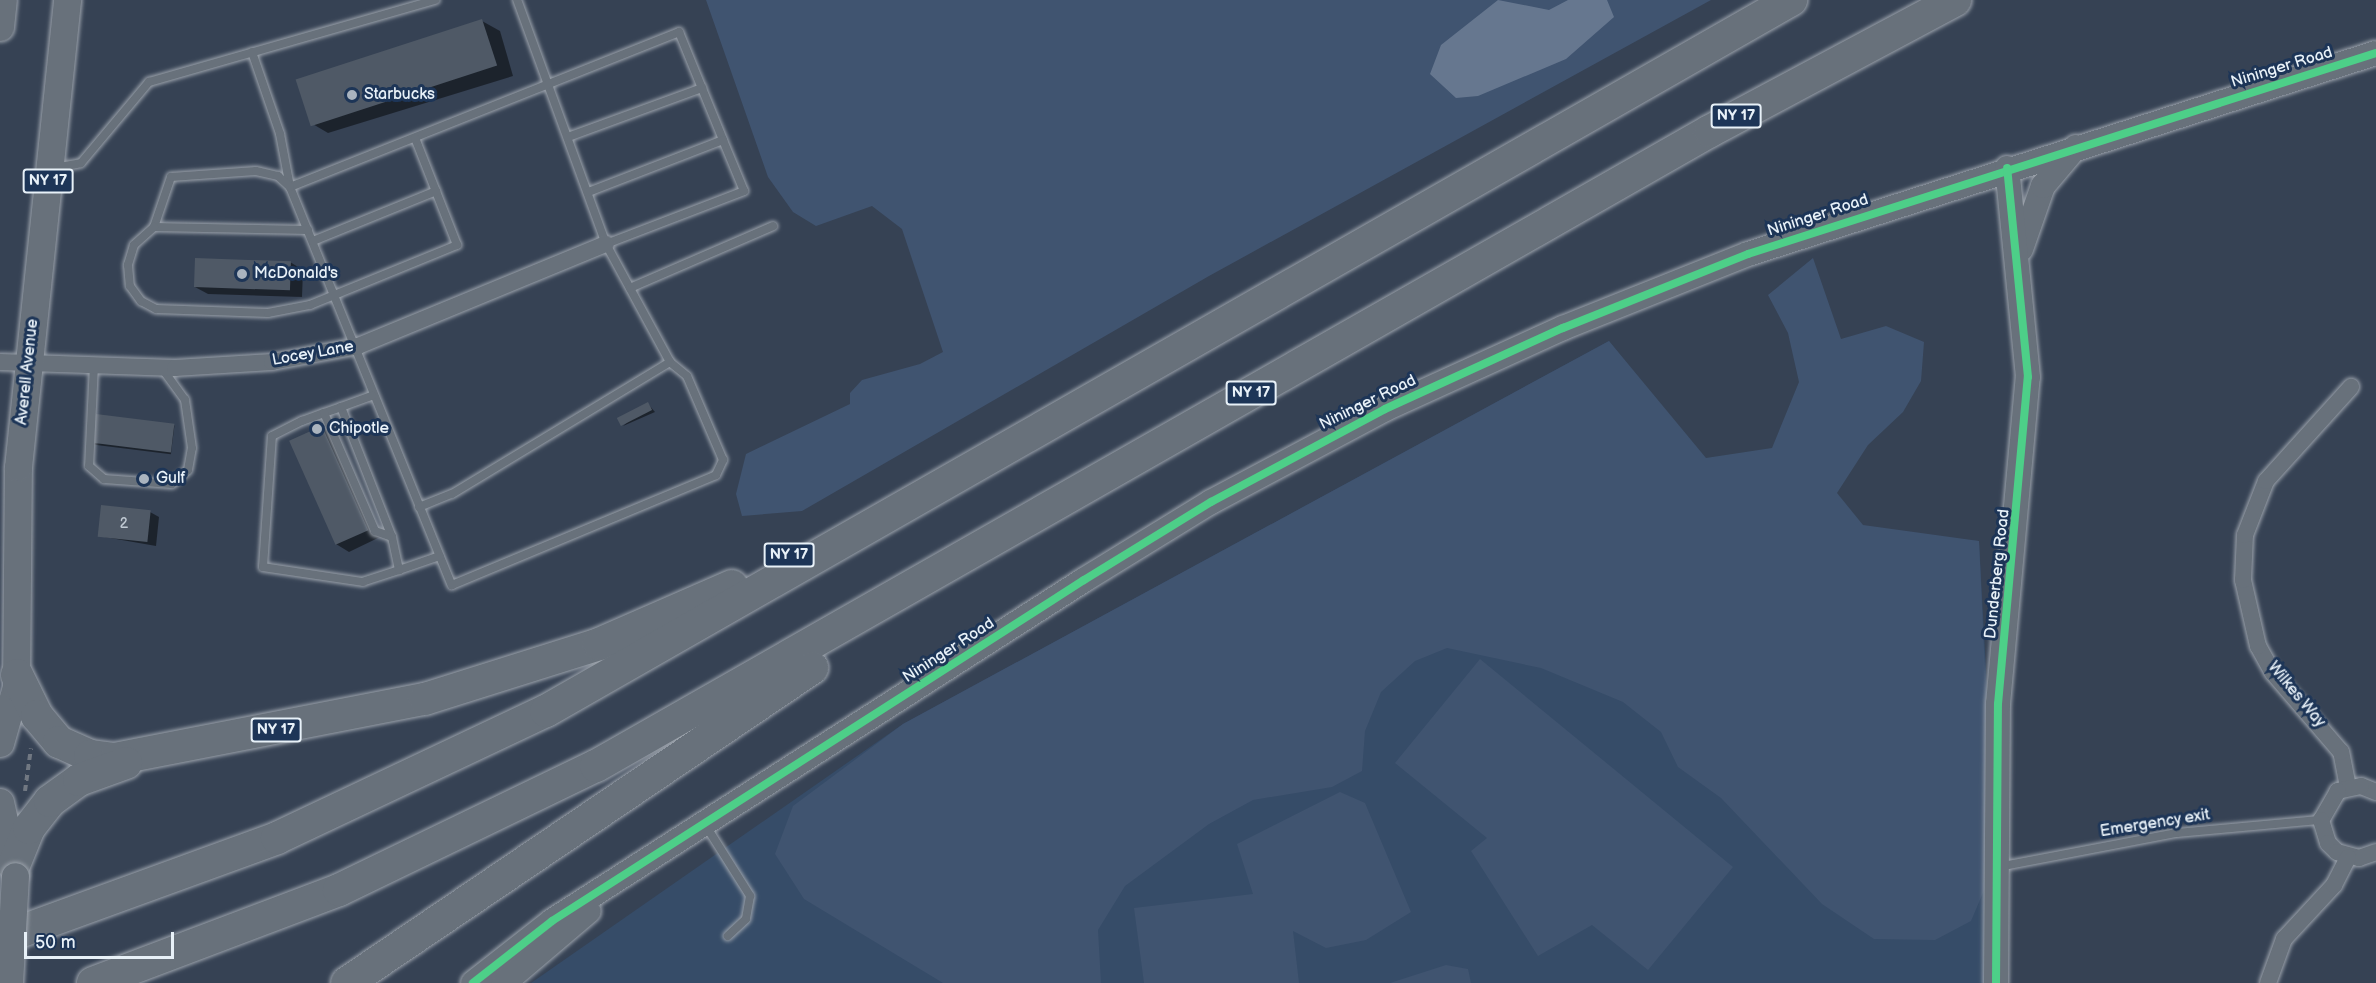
<!DOCTYPE html>
<html>
<head>
<meta charset="utf-8">
<style>
	body { margin:0 }
	#map { position:relative; width:2376px; height:983px; overflow:hidden; background:#364254; font-family:"Balsamiq Sans",sans-serif }
	div>[style] { position:absolute }
	.built>* { inset:0; background:#364c68 }
	.green>* { inset:0; background:#405470 }
	.water>* { inset:0; background:#66778f }
	.shadow>* { inset:0; background:#0007; transform-origin:0 0 }
	.building>* { inset:0; background:#4f5966; transform-origin:0 0 }
	.path>* { height:4px; margin-top:-2px; transform-origin:0; background:repeating-linear-gradient(90deg,#717882 0 6px,transparent 0 10.5px) }
	.roads { filter:drop-shadow(0 0 2px #9ba2ab) drop-shadow(0 0 2px #9ba2ab) }
	.lane>* { height:8px; margin:-4px; padding:0 4px; transform-origin:4px; border-radius:4px; background:#68717b }
	.street>* { height:16px; margin:-8px; padding:0 8px; transform-origin:8px; border-radius:8px; background:#68717b }
	.secondary>* { height:24px; margin:-12px; padding:0 12px; transform-origin:12px; border-radius:12px; background:#68717b }
	.primary>* { height:27px; margin:-13.5px; padding:0 13.5px; transform-origin:13.5px; border-radius:13.5px; background:#68717b }
	.highway>* { height:32px; margin:-16px; padding:0 16px; transform-origin:16px; border-radius:16px; background:#68717b }
	.bridges { filter:drop-shadow(0 0 2px #9ba2ab) drop-shadow(0 0 2px #9ba2ab) }
	.primary-bridge>* { height:27px; margin:-13.5px; padding:0 13.5px; transform-origin:13.5px; border-radius:13.5px; background:#68717b }
	.cycleway>* { height:8px; margin:-4px; padding:0 4px; transform-origin:4px; border-radius:4px; background:#4dcf88 }
	.dots>* { width:16px; height:16px; translate:-50% -50%; box-sizing:border-box; border:3px solid #1d3557; border-radius:50% }
	span { translate:-50% -50%; white-space:nowrap; text-align:center; line-height:1.15; -webkit-text-stroke:6px #1d3557; paint-order:stroke }
	.number-label { font-size:14px; color:#c2cbd4 }
	.number-label span { -webkit-text-stroke-width:0 }
	.shield-label span { padding:2px 4px; background:#1d3557; border:2px solid; border-radius:4px; -webkit-text-stroke-width:0 }
	.shield-label { font-size:15px; color:#e8f1f8; font-weight:700 }
	.street-label { font-size:16px; color:#e8f1f8 }
	.poi-label { font-size:16px; color:#e8f1f8 }
	.left { translate:0 -50%; text-align:left }
	.scale { position:absolute; left:24px; top:932px; width:150px; height:27px; box-sizing:border-box; border:3px solid #e8f1f8; border-top:0; padding-left:8px; font-size:18px; line-height:21px; white-space:nowrap; color:#e8f1f8; -webkit-text-stroke:4px #1d3557; paint-order:stroke }
</style>
</head>
<body>
<div id="map">
	<div class="built">
		<div style="clip-path:polygon(1609px 341px,1752px 522px,1979px 541px,2003px 983px,531px 983px,903px 724px)"></div>
	</div>
	<div class="green">
		<div style="clip-path:polygon(706px 0,1711px 0,1209px 276px,802px 511px,742px 516px,736px 494px,746px 454px,850px 404px,850px 393px,862px 380px,920px 364px,943px 352px,902px 229px,872px 206px,816px 226px,793px 212px,768px 177px)"></div>
		<div style="clip-path:polygon(1813px 258px,1841px 339px,1886px 326px,1924px 342px,1921px 381px,1903px 412px,1868px 445px,1837px 493px,1863px 525px,1979px 541px,1994px 867px,1971px 921px,1935px 940px,1874px 939px,1822px 904px,1721px 798px,1678px 767px,1661px 732px,1623px 702px,1541px 668px,1447px 648px,1415px 661px,1381px 692px,1365px 731px,1362px 771px,1332px 787px,1253px 800px,1209px 824px,1125px 886px,1098px 930px,1101px 983px,943px 983px,804px 899px,775px 854px,793px 806px,903px 724px,1609px 341px,1706px 458px,1772px 448px,1799px 382px,1788px 333px,1768px 295px)"></div>
		<div style="clip-path:polygon(1480px 659px,1733px 867px,1648px 970px,1592px 925px,1538px 956px,1471px 851px,1487px 838px,1395px 763px)"></div>
		<div style="clip-path:polygon(1340px 792px,1365px 803px,1411px 912px,1366px 940px,1326px 948px,1293px 931px,1299px 983px,1144px 983px,1134px 908px,1253px 894px,1237px 844px)"></div>
		<div style="clip-path:polygon(1446px 965px,1468px 969px,1471px 983px,1390px 983px)"></div>
	</div>
	<div class="water">
		<div style="clip-path:polygon(1498px 0,1549px 10px,1568px 0,1607px 0,1614px 17px,1566px 59px,1478px 96px,1456px 98px,1430px 74px,1441px 45px)"></div>
	</div>
	<div class="shadow">
		<div style="clip-path:polygon(482px 21px,500px 31px,513px 76px,328px 133px,311px 123px)"></div>
		<div style="clip-path:polygon(290px 262px,303px 270px,302px 297px,208px 294px,195px 287px)"></div>
		<div style="clip-path:polygon(648px 404px,655px 412px,623px 426px)"></div>
		<div style="left:98px;top:416px;width:77px;height:29px;rotate:7deg"></div>
		<div style="clip-path:polygon(322px 427px,335px 435px,380px 537px,349px 552px,336px 544px)"></div>
		<div style="clip-path:polygon(150px 512px,159px 517px,156px 546px,99px 536px)"></div>
	</div>
	<div class="building">
		<div style="left:482px;top:19px;width:49px;height:196px;rotate:72deg"></div>
		<div style="left:195px;top:258px;width:96px;height:29px;rotate:2deg"></div>
		<div style="left:648px;top:402px;width:9px;height:35px;rotate:63deg"></div>
		<div style="left:96px;top:414px;width:79px;height:29px;rotate:7deg"></div>
		<div style="left:322px;top:426px;width:114px;height:36px;rotate:66deg"></div>
		<div style="left:101px;top:505px;width:50px;height:32px;rotate:6deg"></div>
	</div>
	<div class="path">
		<div style="left:25px;top:791px;width:43px;rotate:-82.1deg"></div>
	</div>
	<div class="roads">
		<div class="lane">
			<div style="left:252px;top:52px;width:87px;rotate:71.1deg"></div>
			<div style="left:280px;top:134px;width:54px;rotate:79.3deg"></div>
			<div style="left:290px;top:187px;width:430px;rotate:67.9deg"></div>
			<div style="left:452px;top:585px;width:286px;rotate:-22.6deg"></div>
			<div style="left:716px;top:475px;width:17px;rotate:-65deg"></div>
			<div style="left:723px;top:460px;width:91px;rotate:-113.2deg"></div>
			<div style="left:687px;top:376px;width:22px;rotate:-141deg"></div>
			<div style="left:670px;top:362px;width:134px;rotate:-118.5deg"></div>
			<div style="left:606px;top:244px;width:260px;rotate:-110deg"></div>
			<div style="left:568px;top:137px;width:143px;rotate:-20.1deg"></div>
			<div style="left:54px;top:168px;width:27px;rotate:-10deg"></div>
			<div style="left:81px;top:163px;width:106px;rotate:-50deg"></div>
			<div style="left:149px;top:82px;width:298px;rotate:-16deg"></div>
			<div style="left:290px;top:187px;width:419px;rotate:-21.7deg"></div>
			<div style="left:679px;top:32px;width:117px;rotate:67.8deg"></div>
			<div style="left:723px;top:140px;width:145px;rotate:158.9deg"></div>
			<div style="left:154px;top:227px;width:53px;rotate:-71.2deg"></div>
			<div style="left:171px;top:177px;width:85px;rotate:-4deg"></div>
			<div style="left:256px;top:171px;width:23px;rotate:13deg"></div>
			<div style="left:278px;top:176px;width:16px;rotate:43deg"></div>
			<div style="left:308px;top:230px;width:154px;rotate:-178.9deg"></div>
			<div style="left:154px;top:227px;width:27px;rotate:138deg"></div>
			<div style="left:134px;top:245px;width:21px;rotate:107deg"></div>
			<div style="left:128px;top:265px;width:21px;rotate:85deg"></div>
			<div style="left:130px;top:286px;width:19px;rotate:54deg"></div>
			<div style="left:141px;top:301px;width:17px;rotate:28deg"></div>
			<div style="left:156px;top:309px;width:112px;rotate:2deg"></div>
			<div style="left:268px;top:313px;width:43px;rotate:-10.8deg"></div>
			<div style="left:310px;top:305px;width:159px;rotate:-22.2deg"></div>
			<div style="left:457px;top:245px;width:115px;rotate:-111.4deg"></div>
			<div style="left:313px;top:241px;width:133px;rotate:-22.1deg"></div>
			<div style="left:606px;top:244px;width:148px;rotate:-21deg"></div>
			<div style="left:744px;top:191px;width:55px;rotate:-112.4deg"></div>
			<div style="left:630px;top:288px;width:156px;rotate:-23.4deg"></div>
			<div style="left:94px;top:365px;width:101px;rotate:92.8deg"></div>
			<div style="left:89px;top:466px;width:20px;rotate:41deg"></div>
			<div style="left:104px;top:479px;width:68px;rotate:4.2deg"></div>
			<div style="left:172px;top:484px;width:21px;rotate:-41deg"></div>
			<div style="left:188px;top:470px;width:22px;rotate:-80deg"></div>
			<div style="left:192px;top:448px;width:49px;rotate:-98.3deg"></div>
			<div style="left:185px;top:400px;width:41px;rotate:-126deg"></div>
			<div style="left:341px;top:407px;width:140px;rotate:68.6deg"></div>
			<div style="left:392px;top:537px;width:34px;rotate:78deg"></div>
			<div style="left:399px;top:570px;width:38px;rotate:162deg"></div>
			<div style="left:363px;top:582px;width:101px;rotate:-171.5deg"></div>
			<div style="left:263px;top:567px;width:131px;rotate:-86.1deg"></div>
			<div style="left:272px;top:436px;width:34px;rotate:-27deg"></div>
			<div style="left:302px;top:421px;width:23px;rotate:-20deg"></div>
			<div style="left:324px;top:413px;width:18px;rotate:-19deg"></div>
			<div style="left:341px;top:407px;width:33px;rotate:-20deg"></div>
			<div style="left:324px;top:413px;width:129px;rotate:66.6deg"></div>
			<div style="left:375px;top:531px;width:18px;rotate:19deg"></div>
			<div style="left:419px;top:507px;width:35px;rotate:-22deg"></div>
			<div style="left:452px;top:494px;width:255px;rotate:-31.2deg"></div>
			<div style="left:399px;top:570px;width:43px;rotate:-18.9deg"></div>
			<div style="left:706px;top:826px;width:83px;rotate:57.8deg"></div>
			<div style="left:750px;top:896px;width:23px;rotate:100deg"></div>
			<div style="left:746px;top:919px;width:25px;rotate:137deg"></div>
			<div style="left:1998px;top:867px;width:182px;rotate:-10.8deg"></div>
			<div style="left:2177px;top:833px;width:145px;rotate:-5.2deg"></div>
		</div>
		<div class="street">
			<div style="left:0;top:362px;width:175px;rotate:2deg"></div>
			<div style="left:175px;top:368px;width:97px;rotate:-3.5deg"></div>
			<div style="left:272px;top:362px;width:87px;rotate:-10.5deg"></div>
			<div style="left:358px;top:346px;width:268px;rotate:-22.4deg"></div>
			<div style="left:2348px;top:787px;width:36px;rotate:-101deg"></div>
			<div style="left:2341px;top:752px;width:104px;rotate:-130.7deg"></div>
			<div style="left:2273px;top:673px;width:31px;rotate:-119deg"></div>
			<div style="left:2258px;top:646px;width:68px;rotate:-102.8deg"></div>
			<div style="left:2243px;top:580px;width:45px;rotate:-87.5deg"></div>
			<div style="left:2245px;top:535px;width:58px;rotate:-68.7deg"></div>
			<div style="left:2266px;top:481px;width:127px;rotate:-47.9deg"></div>
			<div style="left:2376px;top:792px;width:16px;rotate:-158deg"></div>
			<div style="left:2361px;top:786px;width:24px;rotate:168deg"></div>
			<div style="left:2338px;top:791px;width:34px;rotate:120deg"></div>
			<div style="left:2321px;top:820px;width:24px;rotate:73deg"></div>
			<div style="left:2328px;top:843px;width:13px;rotate:45deg"></div>
			<div style="left:2337px;top:852px;width:23px;rotate:15deg"></div>
			<div style="left:2359px;top:858px;width:18px;rotate:-19deg"></div>
			<div style="left:2268px;top:983px;width:47px;rotate:-70deg"></div>
			<div style="left:2284px;top:939px;width:74px;rotate:-47.2deg"></div>
			<div style="left:2334px;top:885px;width:31px;rotate:-63deg"></div>
		</div>
		<div class="secondary">
			<div style="left:2021px;top:249px;width:67px;rotate:-70.8deg"></div>
			<div style="left:2043px;top:186px;width:51px;rotate:-49.8deg"></div>
			<div style="left:473px;top:983px;width:100px;rotate:-38.1deg"></div>
			<div style="left:552px;top:921px;width:632px;rotate:-32.66deg"></div>
			<div style="left:1084px;top:580px;width:149px;rotate:-31.6deg"></div>
			<div style="left:1211px;top:502px;width:197px;rotate:-28.1deg"></div>
			<div style="left:1385px;top:409px;width:196px;rotate:-24.5deg"></div>
			<div style="left:1563px;top:328px;width:199px;rotate:-21.8deg"></div>
			<div style="left:1748px;top:254px;width:659px;rotate:-17.75deg"></div>
			<div style="left:504px;top:983px;width:111px;rotate:-40.3deg"></div>
			<div style="left:1996px;top:983px;width:279px;rotate:-89.6deg"></div>
			<div style="left:1998px;top:704px;width:328px;rotate:-84.8deg"></div>
			<div style="left:2028px;top:377px;width:210px;rotate:-95.7deg"></div>
		</div>
		<div class="primary">
			<div style="left:0;top:27px;width:27px;rotate:-84deg"></div>
			<div style="left:0;top:743px;width:58px;rotate:-74.1deg"></div>
			<div style="left:16px;top:687px;width:220px;rotate:-89.5deg"></div>
			<div style="left:18px;top:467px;width:470px;rotate:-84deg"></div>
			<div style="left:0;top:802px;width:71px;rotate:77.7deg"></div>
		</div>
		<div class="highway">
			<div style="left:17px;top:675px;width:46px;rotate:64deg"></div>
			<div style="left:37px;top:716px;width:34px;rotate:50deg"></div>
			<div style="left:59px;top:742px;width:34px;rotate:24deg"></div>
			<div style="left:90px;top:756px;width:25px;rotate:7deg"></div>
			<div style="left:115px;top:759px;width:316px;rotate:-11deg"></div>
			<div style="left:425px;top:699px;width:182px;rotate:-17.5deg"></div>
			<div style="left:599px;top:644px;width:145px;rotate:-23.6deg"></div>
			<div style="left:14px;top:865px;width:40px;rotate:-68deg"></div>
			<div style="left:29px;top:828px;width:34px;rotate:-52deg"></div>
			<div style="left:50px;top:801px;width:36px;rotate:-36deg"></div>
			<div style="left:79px;top:780px;width:50px;rotate:-19.9deg"></div>
			<div style="left:0;top:939px;width:295px;rotate:-20deg"></div>
			<div style="left:277px;top:838px;width:297px;rotate:-25.3deg"></div>
			<div style="left:546px;top:711px;width:1434px;rotate:-29.73deg"></div>
			<div style="left:93px;top:983px;width:263px;rotate:-20.7deg"></div>
			<div style="left:339px;top:890px;width:285px;rotate:-25.8deg"></div>
			<div style="left:596px;top:766px;width:1282px;rotate:-29.68deg"></div>
			<div style="left:1710px;top:131px;width:278px;rotate:-28.1deg"></div>
			<div style="left:347px;top:983px;width:562px;rotate:-34.11deg"></div>
		</div>
	</div>
	<div class="bridges">
		<div class="primary-bridge">
			<div style="left:9px;top:983px;width:107px;rotate:-86.8deg"></div>
		</div>
	</div>
	<div class="cycleway">
		<div style="left:473px;top:983px;width:100px;rotate:-38.1deg"></div>
		<div style="left:552px;top:921px;width:632px;rotate:-32.66deg"></div>
		<div style="left:1084px;top:580px;width:149px;rotate:-31.6deg"></div>
		<div style="left:1211px;top:502px;width:197px;rotate:-28.1deg"></div>
		<div style="left:1385px;top:409px;width:196px;rotate:-24.5deg"></div>
		<div style="left:1563px;top:328px;width:199px;rotate:-21.8deg"></div>
		<div style="left:1748px;top:254px;width:659px;rotate:-17.75deg"></div>
		<div style="left:1996px;top:983px;width:279px;rotate:-89.6deg"></div>
		<div style="left:1998px;top:704px;width:328px;rotate:-84.8deg"></div>
		<div style="left:2028px;top:377px;width:210px;rotate:-95.7deg"></div>
	</div>
	<div class="dots">
		<div style="left:352px;top:95px;background:#aab4bf"></div>
		<div style="left:242px;top:274px;background:#aab4bf"></div>
		<div style="left:317px;top:429px;background:#aab4bf"></div>
		<div style="left:144px;top:479px;background:#aab4bf"></div>
	</div>
	<div class="number-label">
		<span style="left:124px;top:524px">2</span>
	</div>
	<div class="shield-label">
		<span style="left:1736px;top:116px">NY 17</span>
		<span style="left:48px;top:181px">NY 17</span>
		<span style="left:1251px;top:393px">NY 17</span>
		<span style="left:789px;top:555px">NY 17</span>
		<span style="left:276px;top:730px">NY 17</span>
	</div>
	<div class="street-label">
		<span style="left:2282px;top:68px;rotate:-17deg">Nininger Road</span>
		<span style="left:1818px;top:216px;rotate:-18deg">Nininger Road</span>
		<span style="left:313px;top:354px;rotate:-10deg">Locey Lane</span>
		<span style="left:28px;top:372px;rotate:-84deg">Averell Avenue</span>
		<span style="left:1368px;top:403px;rotate:-26deg">Nininger Road</span>
		<span style="left:1998px;top:574px;rotate:-84deg">Dunderberg Road</span>
		<span style="left:949px;top:651px;rotate:-33deg">Nininger Road</span>
		<span style="left:2296px;top:695px;rotate:50deg">Wilkes Way</span>
		<span style="left:2155px;top:824px;rotate:-9deg">Emergency exit</span>
	</div>
	<div class="poi-label">
		<span class="left" style="left:364px;top:95px">Starbucks</span>
		<span class="left" style="left:254px;top:274px">McDonald's</span>
		<span class="left" style="left:329px;top:429px">Chipotle</span>
		<span class="left" style="left:156px;top:479px">Gulf</span>
	</div>
	<div class="scale">50 m</div>
</div>
</body>
</html>
